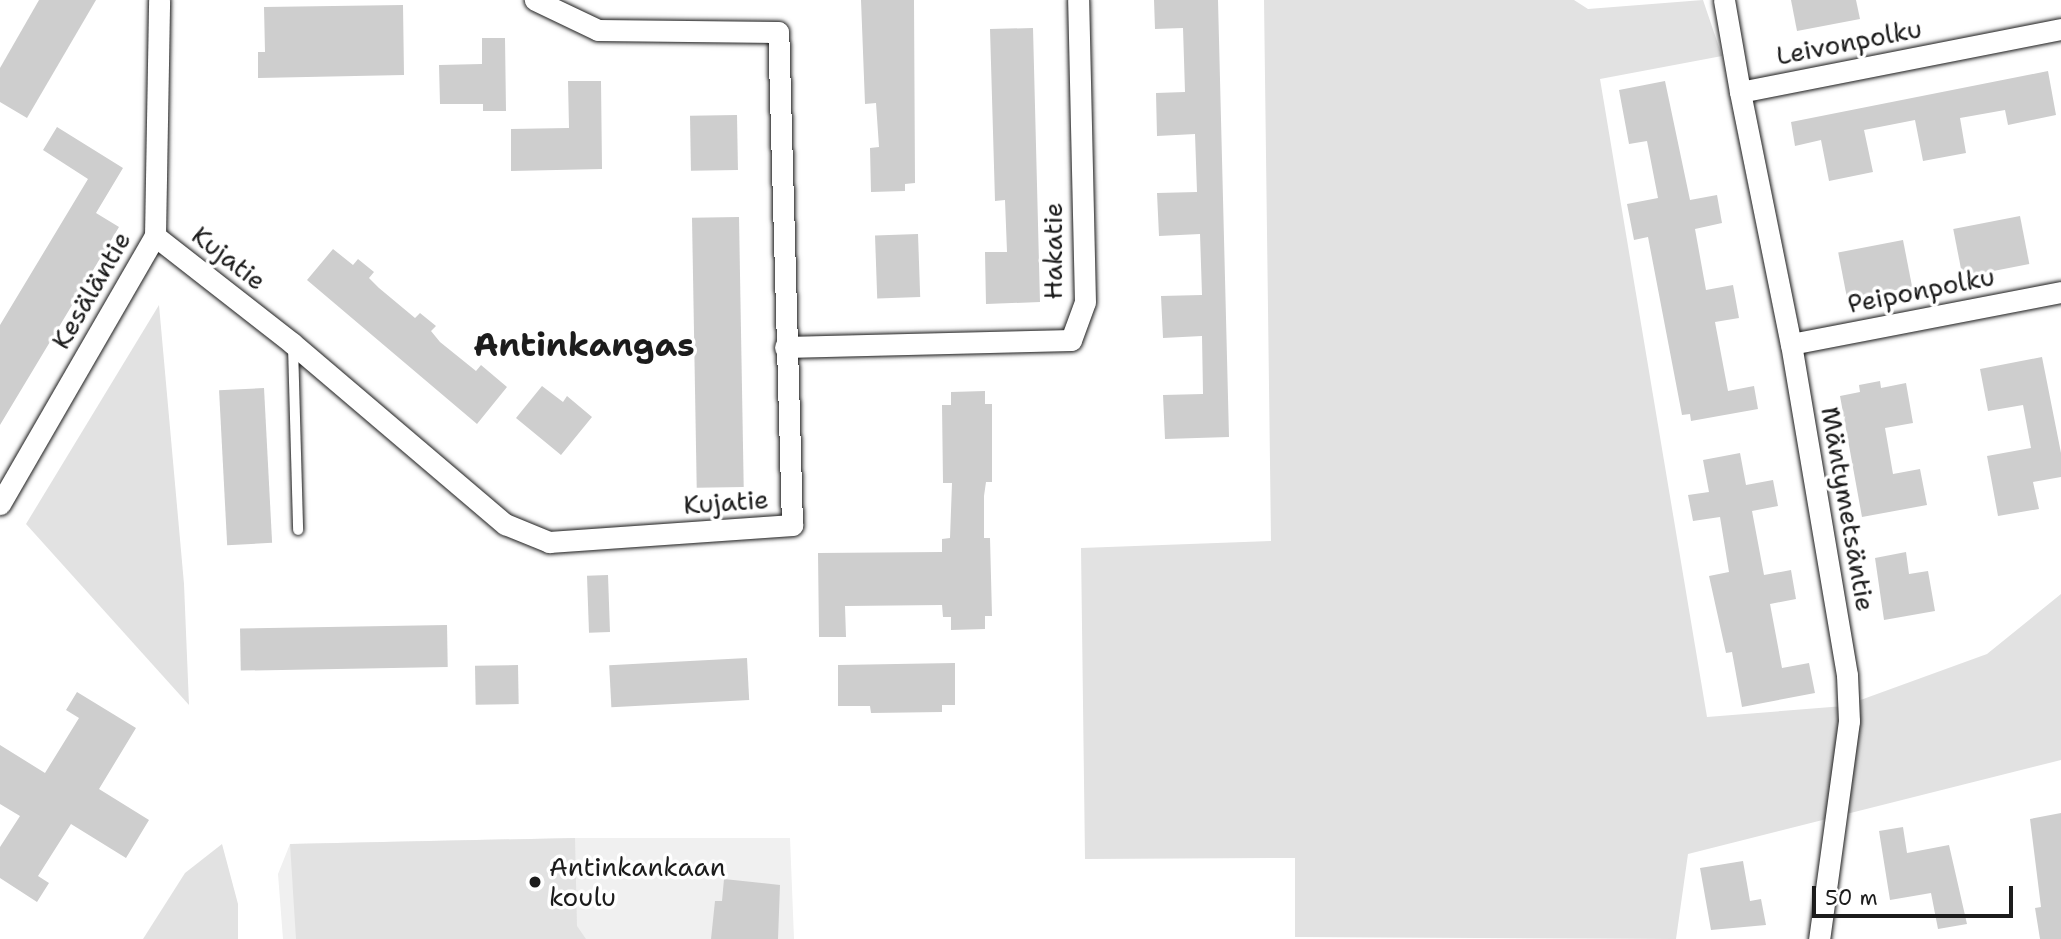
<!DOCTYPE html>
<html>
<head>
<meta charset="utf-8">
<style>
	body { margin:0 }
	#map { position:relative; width:2061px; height:939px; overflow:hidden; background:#fff; font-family:"Shantell Sans",sans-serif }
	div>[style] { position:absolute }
	.built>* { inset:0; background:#f0f0f0 }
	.green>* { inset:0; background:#e2e2e2 }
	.building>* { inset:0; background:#cecece; transform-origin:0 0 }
	.roads { filter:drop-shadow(0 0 2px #1c1c1c) drop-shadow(0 0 2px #1c1c1c) }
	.service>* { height:10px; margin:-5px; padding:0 5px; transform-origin:5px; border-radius:5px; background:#fff }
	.minor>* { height:21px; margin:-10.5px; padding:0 10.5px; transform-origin:10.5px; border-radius:10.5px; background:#fff }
	.dots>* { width:19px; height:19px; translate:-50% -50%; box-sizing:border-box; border:4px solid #fff; border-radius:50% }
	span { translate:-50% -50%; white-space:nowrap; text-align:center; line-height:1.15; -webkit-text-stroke:7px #fff; paint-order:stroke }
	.street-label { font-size:26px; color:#1c1c1c }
	.poi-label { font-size:26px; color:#1c1c1c }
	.left { translate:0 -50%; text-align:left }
	.district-label { font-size:33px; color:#1c1c1c; font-weight:700 }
	.scale { position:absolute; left:1812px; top:886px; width:201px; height:32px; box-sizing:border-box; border:4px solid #1c1c1c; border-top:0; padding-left:9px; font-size:21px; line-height:24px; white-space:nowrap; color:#1c1c1c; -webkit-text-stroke:5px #fff; paint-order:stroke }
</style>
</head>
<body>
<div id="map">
	<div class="built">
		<div style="clip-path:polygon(575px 838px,790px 838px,794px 939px,283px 939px,278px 874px,290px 844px)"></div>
	</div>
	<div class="green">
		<div style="clip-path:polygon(1264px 0,1574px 0,1588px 9px,1703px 0,1722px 56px,1600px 79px,1707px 717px,1844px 706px,1987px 654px,2061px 594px,2061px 760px,1688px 854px,1676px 939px,1295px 937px,1295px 858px,1085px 859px,1081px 548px,1271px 541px)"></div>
		<div style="clip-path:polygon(159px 305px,184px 584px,189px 705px,26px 524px)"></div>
		<div style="clip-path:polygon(575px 838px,577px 926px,586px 939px,296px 939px,290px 844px)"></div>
		<div style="clip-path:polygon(222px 844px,238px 904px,238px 939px,143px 939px,185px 873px)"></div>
	</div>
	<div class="building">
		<div style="clip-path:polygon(39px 0,96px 0,27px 118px,0 102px,0 68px)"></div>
		<div style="clip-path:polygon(861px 0,914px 0,915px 183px,905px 184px,905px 191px,871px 192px,870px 148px,879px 147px,876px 103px,865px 104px)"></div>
		<div style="clip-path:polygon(1154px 0,1218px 0,1229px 437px,1165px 439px,1163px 395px,1203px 394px,1202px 336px,1163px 338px,1161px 296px,1202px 295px,1200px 234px,1159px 236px,1157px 193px,1197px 192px,1195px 134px,1157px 136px,1156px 93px,1185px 92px,1183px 28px,1155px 29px)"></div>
		<div style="clip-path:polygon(1791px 0,1856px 0,1860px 19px,1797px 31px)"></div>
		<div style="clip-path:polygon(403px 5px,404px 75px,258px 78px,258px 52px,265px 52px,264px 7px)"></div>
		<div style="clip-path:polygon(1033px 28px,1040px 302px,986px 304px,985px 252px,1007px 252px,1005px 200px,995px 201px,990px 29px)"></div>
		<div style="clip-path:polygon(482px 38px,505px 38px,506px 111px,483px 111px,483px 104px,440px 104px,439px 65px,482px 64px)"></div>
		<div style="clip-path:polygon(2048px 71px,2056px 115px,2008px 125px,2005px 110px,1960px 118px,1966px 153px,1923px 161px,1915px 120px,1864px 130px,1873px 172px,1829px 181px,1821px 140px,1795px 146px,1791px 122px)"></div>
		<div style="clip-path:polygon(568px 81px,601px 81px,602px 169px,511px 171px,511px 129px,569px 128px)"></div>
		<div style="clip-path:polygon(1665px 81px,1690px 200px,1717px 195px,1722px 223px,1695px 229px,1706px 290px,1733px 285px,1739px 318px,1715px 322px,1728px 391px,1754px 386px,1758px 409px,1691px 421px,1690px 414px,1682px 415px,1648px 237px,1634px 240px,1627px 204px,1658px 198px,1647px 141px,1629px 144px,1619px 90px)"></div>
		<div style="left:737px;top:115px;width:55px;height:47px;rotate:89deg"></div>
		<div style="clip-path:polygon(57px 127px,123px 168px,96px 213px,119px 227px,0 425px,0 325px,88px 179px,43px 150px)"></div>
		<div style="left:2020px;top:216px;width:49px;height:68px;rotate:79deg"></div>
		<div style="left:739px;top:217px;width:270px;height:47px;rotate:89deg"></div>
		<div style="left:918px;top:234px;width:63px;height:43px;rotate:88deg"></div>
		<div style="left:1903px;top:240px;width:48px;height:66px;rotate:79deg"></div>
		<div style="clip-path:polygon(333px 249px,353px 265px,358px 259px,374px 272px,369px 278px,379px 288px,415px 318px,420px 313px,436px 326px,431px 331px,440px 342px,476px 371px,481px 365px,507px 387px,477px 424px,307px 280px)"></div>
		<div style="clip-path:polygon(2042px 357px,2061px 453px,2061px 477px,2033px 482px,2039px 509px,1998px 516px,1987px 456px,2031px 448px,2023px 405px,1988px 411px,1980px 369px)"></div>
		<div style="clip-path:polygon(1880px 381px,1881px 388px,1906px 383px,1913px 423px,1885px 428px,1893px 474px,1920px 469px,1927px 505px,1862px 517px,1840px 396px,1860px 392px,1859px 385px)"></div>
		<div style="clip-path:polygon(542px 386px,563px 402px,567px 396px,592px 417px,561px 455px,516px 418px)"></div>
		<div style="left:264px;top:388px;width:155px;height:45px;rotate:87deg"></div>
		<div style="clip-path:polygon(985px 391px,985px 404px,992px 404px,992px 482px,986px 482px,984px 496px,984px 538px,990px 538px,992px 616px,985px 616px,985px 629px,951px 630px,951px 617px,943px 617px,942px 605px,845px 606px,846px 637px,819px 637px,818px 553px,942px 552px,942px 539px,950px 538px,952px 483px,943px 483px,942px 405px,951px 405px,951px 392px)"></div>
		<div style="clip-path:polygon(1740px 453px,1746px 485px,1773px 480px,1778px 506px,1752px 511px,1764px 575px,1791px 570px,1796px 599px,1770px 604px,1782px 668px,1809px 663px,1815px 693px,1742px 707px,1732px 652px,1726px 653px,1709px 576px,1729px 572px,1720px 517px,1693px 521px,1688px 495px,1709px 492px,1703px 460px)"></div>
		<div style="clip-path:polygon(1906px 552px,1909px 574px,1928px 571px,1935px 611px,1884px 620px,1875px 558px)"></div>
		<div style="left:608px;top:575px;width:57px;height:21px;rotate:88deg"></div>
		<div style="left:447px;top:625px;width:42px;height:207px;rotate:89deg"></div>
		<div style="left:747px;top:658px;width:42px;height:138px;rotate:87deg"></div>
		<div style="clip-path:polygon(955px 663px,955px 705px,942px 705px,942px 712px,871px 713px,870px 706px,838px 706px,838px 665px)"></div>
		<div style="left:518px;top:665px;width:39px;height:43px;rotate:89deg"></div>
		<div style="clip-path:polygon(77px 692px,136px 728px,99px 789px,149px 820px,126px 858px,71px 824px,38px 876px,49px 883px,37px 902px,0 878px,0 847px,20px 816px,0 804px,0 745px,45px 773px,79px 718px,66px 710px)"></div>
		<div style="clip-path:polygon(2061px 813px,2061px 939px,2040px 939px,2035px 908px,2041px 907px,2030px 819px)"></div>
		<div style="clip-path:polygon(1903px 827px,1907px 853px,1949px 845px,1967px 924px,1938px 929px,1931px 893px,1890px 900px,1879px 831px)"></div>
		<div style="clip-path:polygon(1743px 861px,1750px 901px,1761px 899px,1766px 925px,1711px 930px,1700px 868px)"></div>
		<div style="clip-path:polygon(724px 879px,780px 885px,778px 939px,711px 939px,715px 901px,722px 901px)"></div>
	</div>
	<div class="roads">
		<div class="service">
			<div style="left:293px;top:346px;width:184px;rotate:88.4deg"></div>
		</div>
		<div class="minor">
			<div style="left:1724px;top:0;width:93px;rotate:80.1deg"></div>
			<div style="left:1740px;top:92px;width:327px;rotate:-11.1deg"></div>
			<div style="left:1740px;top:92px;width:257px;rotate:78.6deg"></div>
			<div style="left:1791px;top:344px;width:336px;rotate:80.4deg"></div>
			<div style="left:1847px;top:675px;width:46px;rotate:87.5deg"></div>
			<div style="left:1849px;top:721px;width:220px;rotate:97.8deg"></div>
			<div style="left:155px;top:236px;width:174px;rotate:38deg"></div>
			<div style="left:292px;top:343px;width:280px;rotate:40.4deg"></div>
			<div style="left:505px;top:524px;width:48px;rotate:22.2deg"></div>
			<div style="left:549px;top:542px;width:244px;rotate:-4deg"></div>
			<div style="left:792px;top:525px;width:493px;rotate:-91.6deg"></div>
			<div style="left:778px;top:32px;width:180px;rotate:-179.4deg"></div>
			<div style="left:598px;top:30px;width:70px;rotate:-154.5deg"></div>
			<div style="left:1791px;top:344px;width:275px;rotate:-10.9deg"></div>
			<div style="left:785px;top:347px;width:286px;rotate:-1.4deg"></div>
			<div style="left:1071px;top:340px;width:40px;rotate:-69.8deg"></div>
			<div style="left:1085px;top:302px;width:302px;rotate:-91.3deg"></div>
			<div style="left:0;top:504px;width:310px;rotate:-60deg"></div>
			<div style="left:155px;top:236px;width:236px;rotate:-89deg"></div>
		</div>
	</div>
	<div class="dots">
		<div style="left:535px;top:882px;background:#1c1c1c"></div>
	</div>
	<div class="street-label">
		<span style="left:1849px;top:42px;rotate:-11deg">Leivonpolku</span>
		<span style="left:1053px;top:251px;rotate:-90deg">Hakatie</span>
		<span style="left:229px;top:258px;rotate:38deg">Kujatie</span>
		<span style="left:91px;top:290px;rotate:-60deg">Kesäläntie</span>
		<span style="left:1921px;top:290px;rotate:-11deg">Peiponpolku</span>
		<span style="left:726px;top:502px;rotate:-4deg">Kujatie</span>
		<span style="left:1848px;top:509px;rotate:80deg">Mäntymetsäntie</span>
	</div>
	<div class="poi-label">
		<span class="left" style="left:549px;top:882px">Antinkankaan<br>koulu</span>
	</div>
	<div class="district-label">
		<span style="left:584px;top:345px">Antinkangas</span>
	</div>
	<div class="scale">50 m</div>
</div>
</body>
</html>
